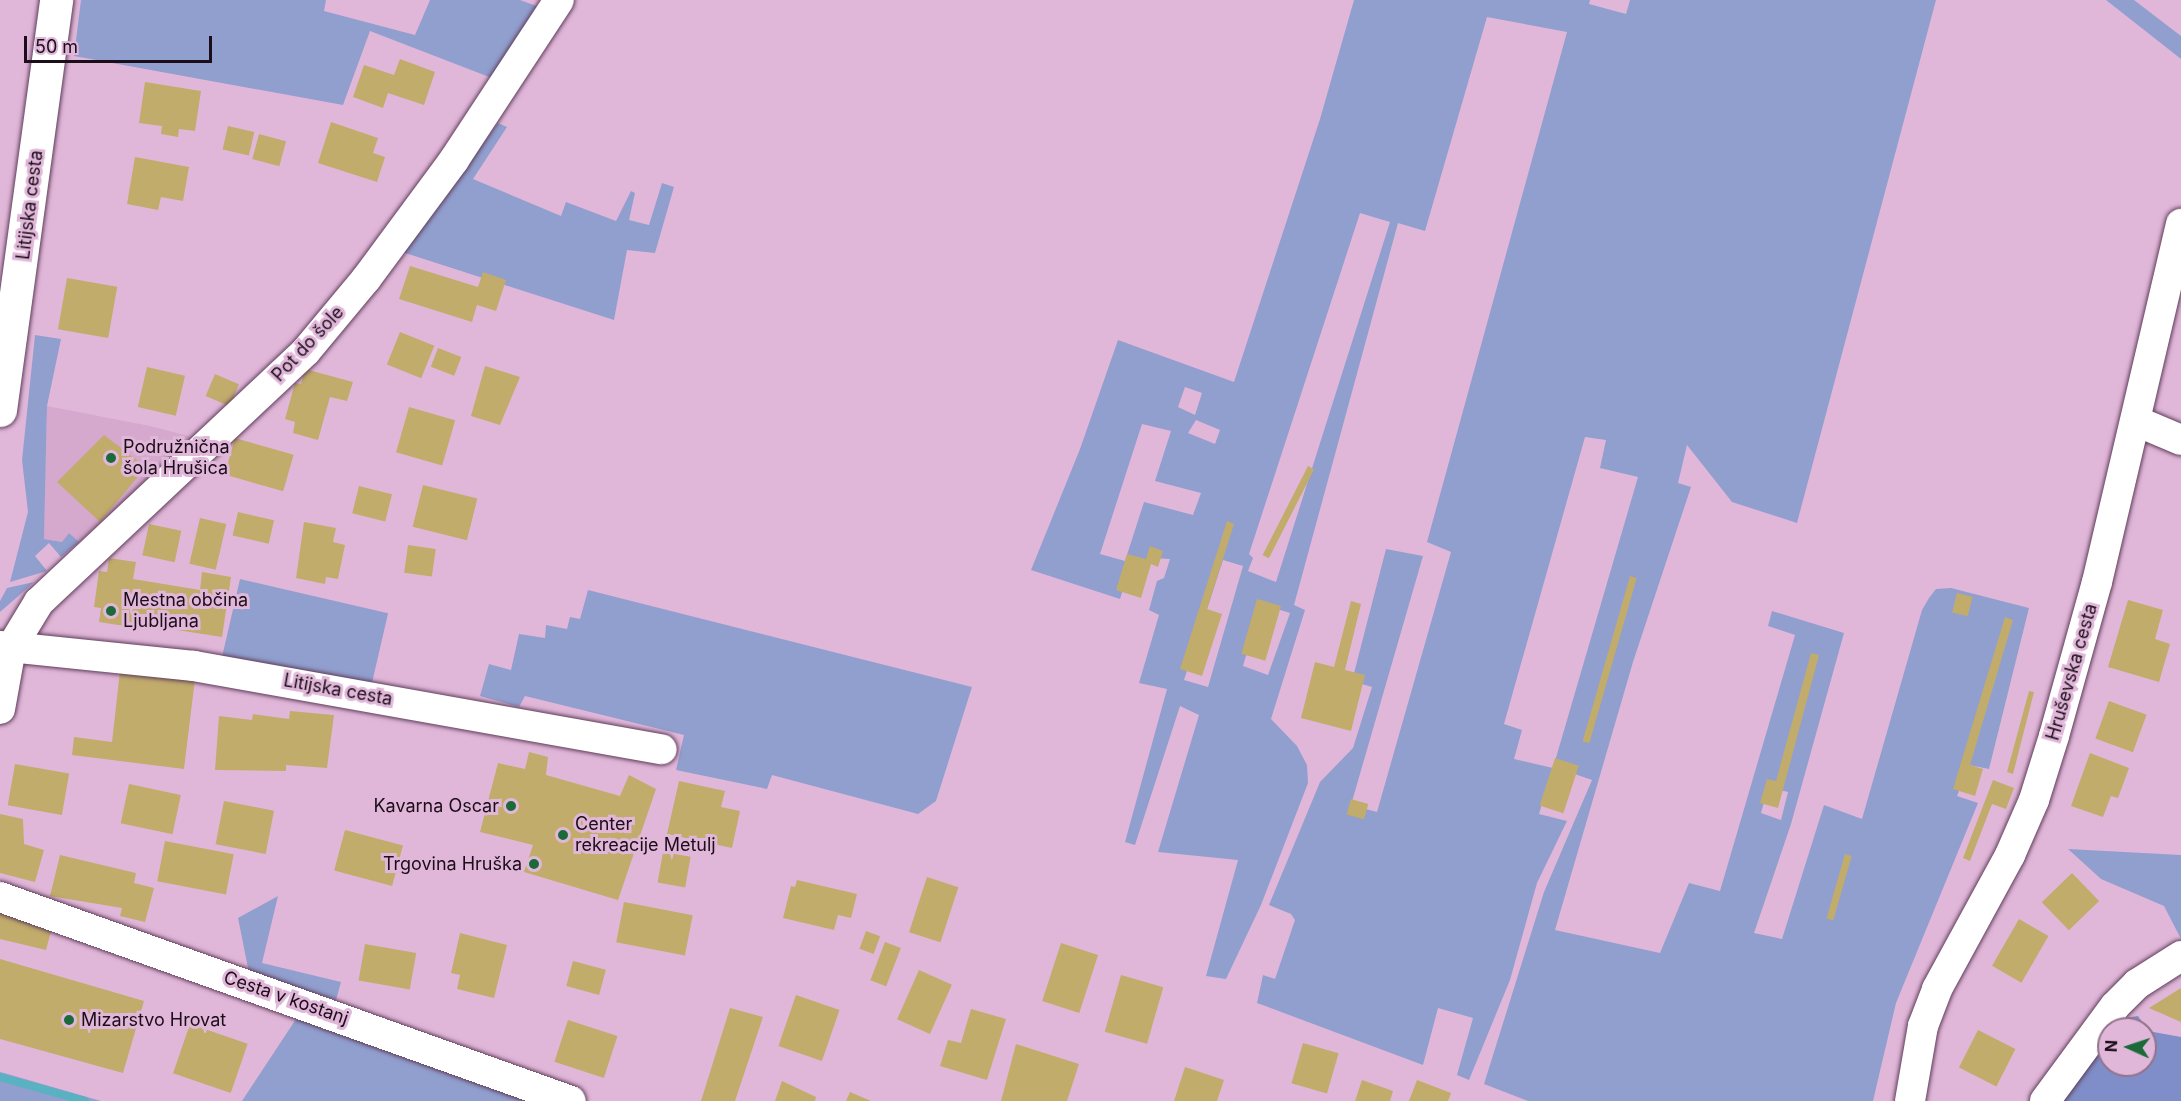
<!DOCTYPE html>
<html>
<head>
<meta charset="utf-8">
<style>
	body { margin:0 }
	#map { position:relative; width:2181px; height:1101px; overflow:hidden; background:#e1b7d9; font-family:Inter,sans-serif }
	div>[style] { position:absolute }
	.built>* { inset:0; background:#d5a8cd }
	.green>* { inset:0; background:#919fcf; transform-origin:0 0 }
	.forest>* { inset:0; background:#7f8ec8 }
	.stream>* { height:8px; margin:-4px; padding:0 4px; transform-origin:4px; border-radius:4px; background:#59b1c2 }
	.building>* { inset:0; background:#c1ac6b; transform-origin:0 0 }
	.roads { filter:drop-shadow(0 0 2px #5f3d5a) drop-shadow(0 0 2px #5f3d5a) }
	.minor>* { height:30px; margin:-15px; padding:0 15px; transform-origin:15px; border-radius:15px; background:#fff }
	.major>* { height:33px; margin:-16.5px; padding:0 16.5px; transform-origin:16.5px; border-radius:16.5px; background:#fff }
	.dots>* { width:16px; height:16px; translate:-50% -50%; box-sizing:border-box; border:3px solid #e1b7d9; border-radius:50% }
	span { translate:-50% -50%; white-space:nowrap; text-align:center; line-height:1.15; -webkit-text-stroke:6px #e1b7d9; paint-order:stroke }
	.street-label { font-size:18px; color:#1b0d19 }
	.poi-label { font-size:18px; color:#1b0d19 }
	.left { translate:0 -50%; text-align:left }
	.right { translate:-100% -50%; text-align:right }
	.north { position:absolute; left:2097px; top:1017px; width:60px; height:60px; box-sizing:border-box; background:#e1b7d9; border:2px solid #92738c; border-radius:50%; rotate:273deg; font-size:16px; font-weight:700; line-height:24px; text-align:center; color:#1b0d19 }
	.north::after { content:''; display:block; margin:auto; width:21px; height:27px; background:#1b6a3a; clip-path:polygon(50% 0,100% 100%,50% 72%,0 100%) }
	.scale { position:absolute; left:24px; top:36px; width:188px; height:27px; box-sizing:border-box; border:3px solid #1b0d19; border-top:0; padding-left:8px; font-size:18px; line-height:21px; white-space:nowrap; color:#1b0d19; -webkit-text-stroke:4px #e1b7d9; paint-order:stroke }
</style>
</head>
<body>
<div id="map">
	<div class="built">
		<div style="clip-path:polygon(47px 406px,150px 426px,196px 438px,79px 542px,69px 533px,62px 542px,44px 539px)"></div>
	</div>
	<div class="green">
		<div style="clip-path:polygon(81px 0,326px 0,324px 11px,415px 35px,430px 0,520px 0,553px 12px,510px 85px,370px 31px,343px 105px,74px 56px)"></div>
		<div style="clip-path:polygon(evenodd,1354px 0,1590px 0,1589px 4px,1626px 14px,1630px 0,1936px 0,1797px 523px,1732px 502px,1687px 445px,1678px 483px,1691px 487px,1633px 662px,1555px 930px,1660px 953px,1689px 883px,1720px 891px,1795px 635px,1768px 626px,1772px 611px,1844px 633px,1791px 824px,1754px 933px,1782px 939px,1824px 805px,1862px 819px,1922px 610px,1929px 598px,1936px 589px,1951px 588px,2029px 608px,1989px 769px,1969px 765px,1957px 796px,1978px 803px,1896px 1003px,1873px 1101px,1528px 1101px,1484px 1084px,1544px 892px,1592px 780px,1563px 770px,1550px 777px,1539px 814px,1567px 821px,1537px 883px,1510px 980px,1469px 1080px,1457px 1075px,1473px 1018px,1438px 1008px,1423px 1065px,1257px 1003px,1263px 975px,1275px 979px,1295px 920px,1291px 914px,1269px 905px,1320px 782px,1353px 748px,1372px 687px,1352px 681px,1386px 549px,1423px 556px,1351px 805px,1377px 812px,1451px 552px,1427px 542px,1567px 32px,1487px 17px,1425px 231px,1398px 223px,1294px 605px,1305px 610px,1271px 719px,1297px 746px,1307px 765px,1308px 783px,1261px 905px,1226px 979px,1206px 976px,1238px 860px,1158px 852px,1199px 715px,1180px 706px,1135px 845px,1125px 842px,1167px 689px,1139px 683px,1159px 615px,1149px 610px,1157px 581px,1164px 578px,1170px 559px,1152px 558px,1147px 563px,1132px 560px,1120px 599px,1031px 570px,1080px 449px,1118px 340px,1234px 382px,1320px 119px,1354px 0,1360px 213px,1390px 222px,1276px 582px,1248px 571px,1253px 558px,1249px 554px,1360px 213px,1354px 0,1185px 387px,1202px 393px,1195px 415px,1178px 407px,1185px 387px,1354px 0,1196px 420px,1220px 430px,1215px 444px,1188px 433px,1196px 420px,1354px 0,1142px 424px,1171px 431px,1155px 481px,1201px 493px,1193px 515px,1144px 502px,1125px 561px,1100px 554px,1142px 424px,1354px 0,1585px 437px,1606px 440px,1600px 468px,1638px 477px,1553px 768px,1514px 759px,1522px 730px,1504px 724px,1585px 437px,1354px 0,1223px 560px,1243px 566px,1208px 687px,1184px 680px,1223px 560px,1354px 0,1261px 604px,1290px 613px,1268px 675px,1243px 666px,1261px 604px,1354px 0,1768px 787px,1788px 792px,1781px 820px,1761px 813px,1768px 787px)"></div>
		<div style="clip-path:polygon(2106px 0,2134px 0,2181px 36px,2181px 59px)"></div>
		<div style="clip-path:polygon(498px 123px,507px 127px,473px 179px,561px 216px,566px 202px,616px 221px,631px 191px,635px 193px,629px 220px,649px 225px,662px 183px,674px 187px,655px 253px,627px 250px,614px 320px,402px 252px)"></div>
		<div style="clip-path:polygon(35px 335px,61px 339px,47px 406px,44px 539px,62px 542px,69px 533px,79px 542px,61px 557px,49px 543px,35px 556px,47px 571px,10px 582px,28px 512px,22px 460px)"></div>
		<div style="left:240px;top:579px;width:152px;height:82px;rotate:13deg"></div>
		<div style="clip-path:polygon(34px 582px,15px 599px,0 612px,0 601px,7px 588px)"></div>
		<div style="clip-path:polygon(588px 590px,972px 687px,936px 801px,918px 814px,772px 775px,767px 789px,676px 770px,684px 735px,525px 696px,519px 707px,480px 696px,489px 664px,511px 670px,519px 634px,545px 638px,546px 625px,567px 629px,570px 617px,580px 619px)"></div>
		<div style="clip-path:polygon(2068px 849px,2181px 855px,2181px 939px,2164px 906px,2101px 879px)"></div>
		<div style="clip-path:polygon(278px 896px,262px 963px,341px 982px,336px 1000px,249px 973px,238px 918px)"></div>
		<div style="clip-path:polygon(296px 1019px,336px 1028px,542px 1101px,242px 1101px)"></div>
		<div style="clip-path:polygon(0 1072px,4px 1073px,101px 1101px,0 1101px)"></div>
	</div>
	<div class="forest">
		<div style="clip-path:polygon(evenodd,2138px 1016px,2148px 1031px,2181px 1037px,2181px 1101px,2054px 1101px,2116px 1019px,2138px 1016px,2109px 1029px,2145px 1029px,2145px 1065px,2109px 1065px,2109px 1029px)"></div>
	</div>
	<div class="stream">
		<div style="left:0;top:1077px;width:88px;rotate:15.8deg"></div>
	</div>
	<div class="building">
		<div style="clip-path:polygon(400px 59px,435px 72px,424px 105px,388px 93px,383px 108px,353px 97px,364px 65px,394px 75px)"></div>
		<div style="clip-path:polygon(145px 82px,201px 91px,195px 131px,179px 129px,178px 137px,161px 134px,162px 126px,139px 123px)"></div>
		<div style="clip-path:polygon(331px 122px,378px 138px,373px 153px,385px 157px,377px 182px,318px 163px)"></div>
		<div style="left:228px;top:126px;width:27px;height:24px;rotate:13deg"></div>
		<div style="left:259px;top:134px;width:28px;height:26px;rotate:15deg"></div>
		<div style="clip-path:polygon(135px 157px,189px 167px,183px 201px,161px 197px,158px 210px,127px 204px)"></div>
		<div style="clip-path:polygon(410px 266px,478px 287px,483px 272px,506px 280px,496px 311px,477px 305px,472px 322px,399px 299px)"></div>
		<div style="left:67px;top:278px;width:51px;height:52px;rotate:10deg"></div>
		<div style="left:400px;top:332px;width:37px;height:35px;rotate:22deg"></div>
		<div style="left:438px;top:348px;width:25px;height:20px;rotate:21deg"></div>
		<div style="clip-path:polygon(485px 366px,520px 377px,500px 425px,471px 416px)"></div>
		<div style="left:147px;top:367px;width:39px;height:41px;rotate:13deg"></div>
		<div style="clip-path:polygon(305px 369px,353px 382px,347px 401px,330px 397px,318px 440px,293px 433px,295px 422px,285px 419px,295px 383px,301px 384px)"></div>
		<div style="left:215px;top:374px;width:26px;height:24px;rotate:23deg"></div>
		<div style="left:409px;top:407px;width:48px;height:47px;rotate:16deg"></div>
		<div style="clip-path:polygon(104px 435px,146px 467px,100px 522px,57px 482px)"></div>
		<div style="left:235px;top:438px;width:61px;height:38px;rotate:16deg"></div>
		<div style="left:1308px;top:466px;width:7px;height:100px;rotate:27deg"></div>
		<div style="left:423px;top:485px;width:56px;height:43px;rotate:14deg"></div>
		<div style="left:359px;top:486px;width:34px;height:28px;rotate:14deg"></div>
		<div style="left:238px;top:512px;width:37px;height:24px;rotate:13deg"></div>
		<div style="left:200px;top:518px;width:27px;height:47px;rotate:13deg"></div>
		<div style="clip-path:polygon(1227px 521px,1234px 524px,1207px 609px,1222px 614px,1202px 676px,1180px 669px)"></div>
		<div style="clip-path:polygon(304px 522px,336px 528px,333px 542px,345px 545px,338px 579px,326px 577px,325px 584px,296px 578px)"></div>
		<div style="left:149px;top:524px;width:33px;height:32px;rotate:12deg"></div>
		<div style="left:408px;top:545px;width:28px;height:28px;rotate:8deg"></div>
		<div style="clip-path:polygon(1150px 546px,1163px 551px,1158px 567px,1151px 564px,1141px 598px,1116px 590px,1127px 554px,1146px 559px)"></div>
		<div style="clip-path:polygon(109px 558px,136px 562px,133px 579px,200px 590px,202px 572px,231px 577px,222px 637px,126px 622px,125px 626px,99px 622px,101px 608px,94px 607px,99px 571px,107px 572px)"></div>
		<div style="left:1630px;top:576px;width:7px;height:172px;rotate:16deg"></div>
		<div style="left:1957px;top:593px;width:16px;height:20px;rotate:14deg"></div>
		<div style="left:1257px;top:599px;width:25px;height:57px;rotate:16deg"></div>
		<div style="clip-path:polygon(2128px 600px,2163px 610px,2155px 639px,2170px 644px,2159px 682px,2108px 667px)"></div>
		<div style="clip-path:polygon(1351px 601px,1361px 604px,1345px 670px,1365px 675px,1351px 731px,1301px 718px,1315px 662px,1334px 667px)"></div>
		<div style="clip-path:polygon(2005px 617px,2013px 620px,1970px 765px,1983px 769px,1975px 796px,1953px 789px)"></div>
		<div style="clip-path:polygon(1811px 653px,1819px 655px,1778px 808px,1760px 803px,1767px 779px,1776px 781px)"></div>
		<div style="clip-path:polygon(120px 671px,195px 679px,184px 769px,72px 755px,74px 737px,112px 742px)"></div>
		<div style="clip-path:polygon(2029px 691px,2034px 692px,2013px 774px,2007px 772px)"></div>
		<div style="left:2109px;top:701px;width:40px;height:40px;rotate:20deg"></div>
		<div style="clip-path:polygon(290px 711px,334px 715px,327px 768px,286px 765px,286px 771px,215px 770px,219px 716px,252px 720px,253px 714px,289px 719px)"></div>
		<div style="clip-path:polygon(529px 752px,548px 757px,546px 775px,620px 796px,629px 775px,656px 789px,618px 900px,524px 872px,533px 845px,480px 832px,498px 763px,525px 769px)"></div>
		<div style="clip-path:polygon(2090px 753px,2129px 768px,2118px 798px,2111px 796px,2103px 817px,2071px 806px)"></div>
		<div style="left:1555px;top:758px;width:25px;height:50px;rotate:18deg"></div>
		<div style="left:15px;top:764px;width:55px;height:42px;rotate:10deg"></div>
		<div style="clip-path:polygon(1993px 780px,2014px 788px,2006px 809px,1992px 804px,1970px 861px,1963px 858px)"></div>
		<div style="clip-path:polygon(679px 781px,725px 791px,721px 807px,740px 811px,732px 848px,667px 834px)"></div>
		<div style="left:129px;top:784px;width:53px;height:40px;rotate:12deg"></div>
		<div style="left:1351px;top:799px;width:18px;height:16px;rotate:16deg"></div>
		<div style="left:224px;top:801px;width:51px;height:44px;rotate:11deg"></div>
		<div style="clip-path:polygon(0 814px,23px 819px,24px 844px,44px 850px,35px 882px,0 873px)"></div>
		<div style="left:345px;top:830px;width:60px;height:42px;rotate:15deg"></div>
		<div style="left:165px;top:841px;width:70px;height:41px;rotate:11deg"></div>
		<div style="left:663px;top:852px;width:28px;height:31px;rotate:10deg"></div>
		<div style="left:1845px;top:854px;width:7px;height:67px;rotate:16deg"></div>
		<div style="clip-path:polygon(60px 855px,136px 873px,134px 883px,154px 888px,145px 922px,120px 916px,122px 908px,50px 896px)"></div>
		<div style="left:2072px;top:873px;width:39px;height:42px;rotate:46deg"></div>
		<div style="left:927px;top:877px;width:33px;height:58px;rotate:18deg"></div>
		<div style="clip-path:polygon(797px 880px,857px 894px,851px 918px,838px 915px,834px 930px,783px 918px,791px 886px,795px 887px)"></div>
		<div style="left:624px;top:902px;width:70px;height:41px;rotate:11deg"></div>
		<div style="clip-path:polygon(0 911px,53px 924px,46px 950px,0 939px)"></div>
		<div style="left:2019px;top:919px;width:34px;height:54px;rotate:30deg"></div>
		<div style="left:866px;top:931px;width:15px;height:19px;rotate:20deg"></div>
		<div style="clip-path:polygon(460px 933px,507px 945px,494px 998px,457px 989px,460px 975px,451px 973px)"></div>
		<div style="left:885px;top:942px;width:17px;height:41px;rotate:21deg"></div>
		<div style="left:1061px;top:943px;width:39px;height:61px;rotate:18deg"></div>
		<div style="left:365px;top:944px;width:52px;height:37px;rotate:10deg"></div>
		<div style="clip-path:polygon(0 959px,144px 1001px,123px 1073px,0 1039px)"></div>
		<div style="left:573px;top:961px;width:34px;height:26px;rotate:15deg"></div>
		<div style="left:919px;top:970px;width:36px;height:54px;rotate:24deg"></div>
		<div style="left:1121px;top:975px;width:44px;height:59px;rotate:16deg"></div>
		<div style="clip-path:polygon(2181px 988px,2181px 1022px,2149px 1008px)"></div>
		<div style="left:796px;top:995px;width:46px;height:54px;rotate:19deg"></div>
		<div style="clip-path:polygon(730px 1008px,763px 1017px,735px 1101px,701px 1101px)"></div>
		<div style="clip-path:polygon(971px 1009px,1006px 1019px,987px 1080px,940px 1066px,948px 1040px,961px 1043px)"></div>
		<div style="left:568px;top:1020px;width:52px;height:44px;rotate:18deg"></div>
		<div style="left:190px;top:1024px;width:61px;height:52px;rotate:19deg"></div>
		<div style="left:1978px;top:1030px;width:42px;height:42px;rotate:27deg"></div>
		<div style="left:1303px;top:1043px;width:37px;height:42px;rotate:16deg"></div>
		<div style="clip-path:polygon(1016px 1044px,1079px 1064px,1067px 1101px,1001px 1101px)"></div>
		<div style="clip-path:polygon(1185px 1067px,1224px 1080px,1217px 1101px,1174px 1101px)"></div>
		<div style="clip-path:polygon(1362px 1080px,1393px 1091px,1390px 1101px,1355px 1101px)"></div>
		<div style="clip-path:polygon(1417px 1080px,1451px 1093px,1448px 1101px,1409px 1101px)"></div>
		<div style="clip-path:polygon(782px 1081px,816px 1097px,815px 1101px,775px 1101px)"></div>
		<div style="clip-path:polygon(850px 1092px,871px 1101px,846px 1101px)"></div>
	</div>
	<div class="roads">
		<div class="minor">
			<div style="left:2136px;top:421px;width:49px;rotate:22.9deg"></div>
			<div style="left:0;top:646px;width:195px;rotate:5.9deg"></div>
			<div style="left:194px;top:666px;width:475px;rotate:10.1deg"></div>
			<div style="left:0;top:709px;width:62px;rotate:-79.8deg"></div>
			<div style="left:11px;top:648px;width:54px;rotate:-58.7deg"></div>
			<div style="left:39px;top:602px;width:366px;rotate:-43.2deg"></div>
			<div style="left:306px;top:351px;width:94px;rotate:-50.2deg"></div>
			<div style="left:366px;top:279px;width:148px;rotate:-53.5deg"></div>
			<div style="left:454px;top:160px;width:191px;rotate:-56.7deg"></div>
			<div style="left:0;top:897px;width:606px;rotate:19.66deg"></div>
			<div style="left:1910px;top:1101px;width:76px;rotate:-80.2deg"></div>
			<div style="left:1923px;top:1026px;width:40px;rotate:-69deg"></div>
			<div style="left:1937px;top:989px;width:153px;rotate:-61.4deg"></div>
			<div style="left:2010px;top:855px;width:60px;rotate:-66.4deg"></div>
			<div style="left:2034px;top:800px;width:67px;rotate:-72.6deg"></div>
			<div style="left:2054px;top:736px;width:160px;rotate:-74.4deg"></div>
			<div style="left:2097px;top:582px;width:368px;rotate:-76.8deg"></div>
			<div style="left:2045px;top:1101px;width:118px;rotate:-53.6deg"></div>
			<div style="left:2115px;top:1006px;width:31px;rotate:-45deg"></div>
			<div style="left:2137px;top:984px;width:52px;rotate:-32.5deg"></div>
		</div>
		<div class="major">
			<div style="left:0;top:410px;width:414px;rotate:-82.2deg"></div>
		</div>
	</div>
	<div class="dots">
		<div style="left:111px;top:458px;background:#1b6a3a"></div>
		<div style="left:111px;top:611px;background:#1b6a3a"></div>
		<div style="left:511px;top:806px;background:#1b6a3a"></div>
		<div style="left:563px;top:835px;background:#1b6a3a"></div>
		<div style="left:534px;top:864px;background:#1b6a3a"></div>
		<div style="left:69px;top:1020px;background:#1b6a3a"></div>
	</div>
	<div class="street-label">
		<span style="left:30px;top:205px;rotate:-83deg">Litijska cesta</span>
		<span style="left:308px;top:344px;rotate:-47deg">Pot do šole</span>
		<span style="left:2072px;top:672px;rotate:-74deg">Hruševska cesta</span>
		<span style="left:338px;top:690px;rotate:10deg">Litijska cesta</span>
		<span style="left:286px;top:998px;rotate:19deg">Cesta v kostanj</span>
	</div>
	<div class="poi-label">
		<span class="left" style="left:123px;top:458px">Podružnična<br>šola Hrušica</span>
		<span class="left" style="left:123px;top:611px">Mestna občina<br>Ljubljana</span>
		<span class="right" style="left:499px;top:806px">Kavarna Oscar</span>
		<span class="left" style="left:575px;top:835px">Center<br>rekreacije Metulj</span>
		<span class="right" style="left:522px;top:864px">Trgovina Hruška</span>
		<span class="left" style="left:81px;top:1020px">Mizarstvo Hrovat</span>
	</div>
	<div class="north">N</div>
	<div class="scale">50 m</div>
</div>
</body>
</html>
